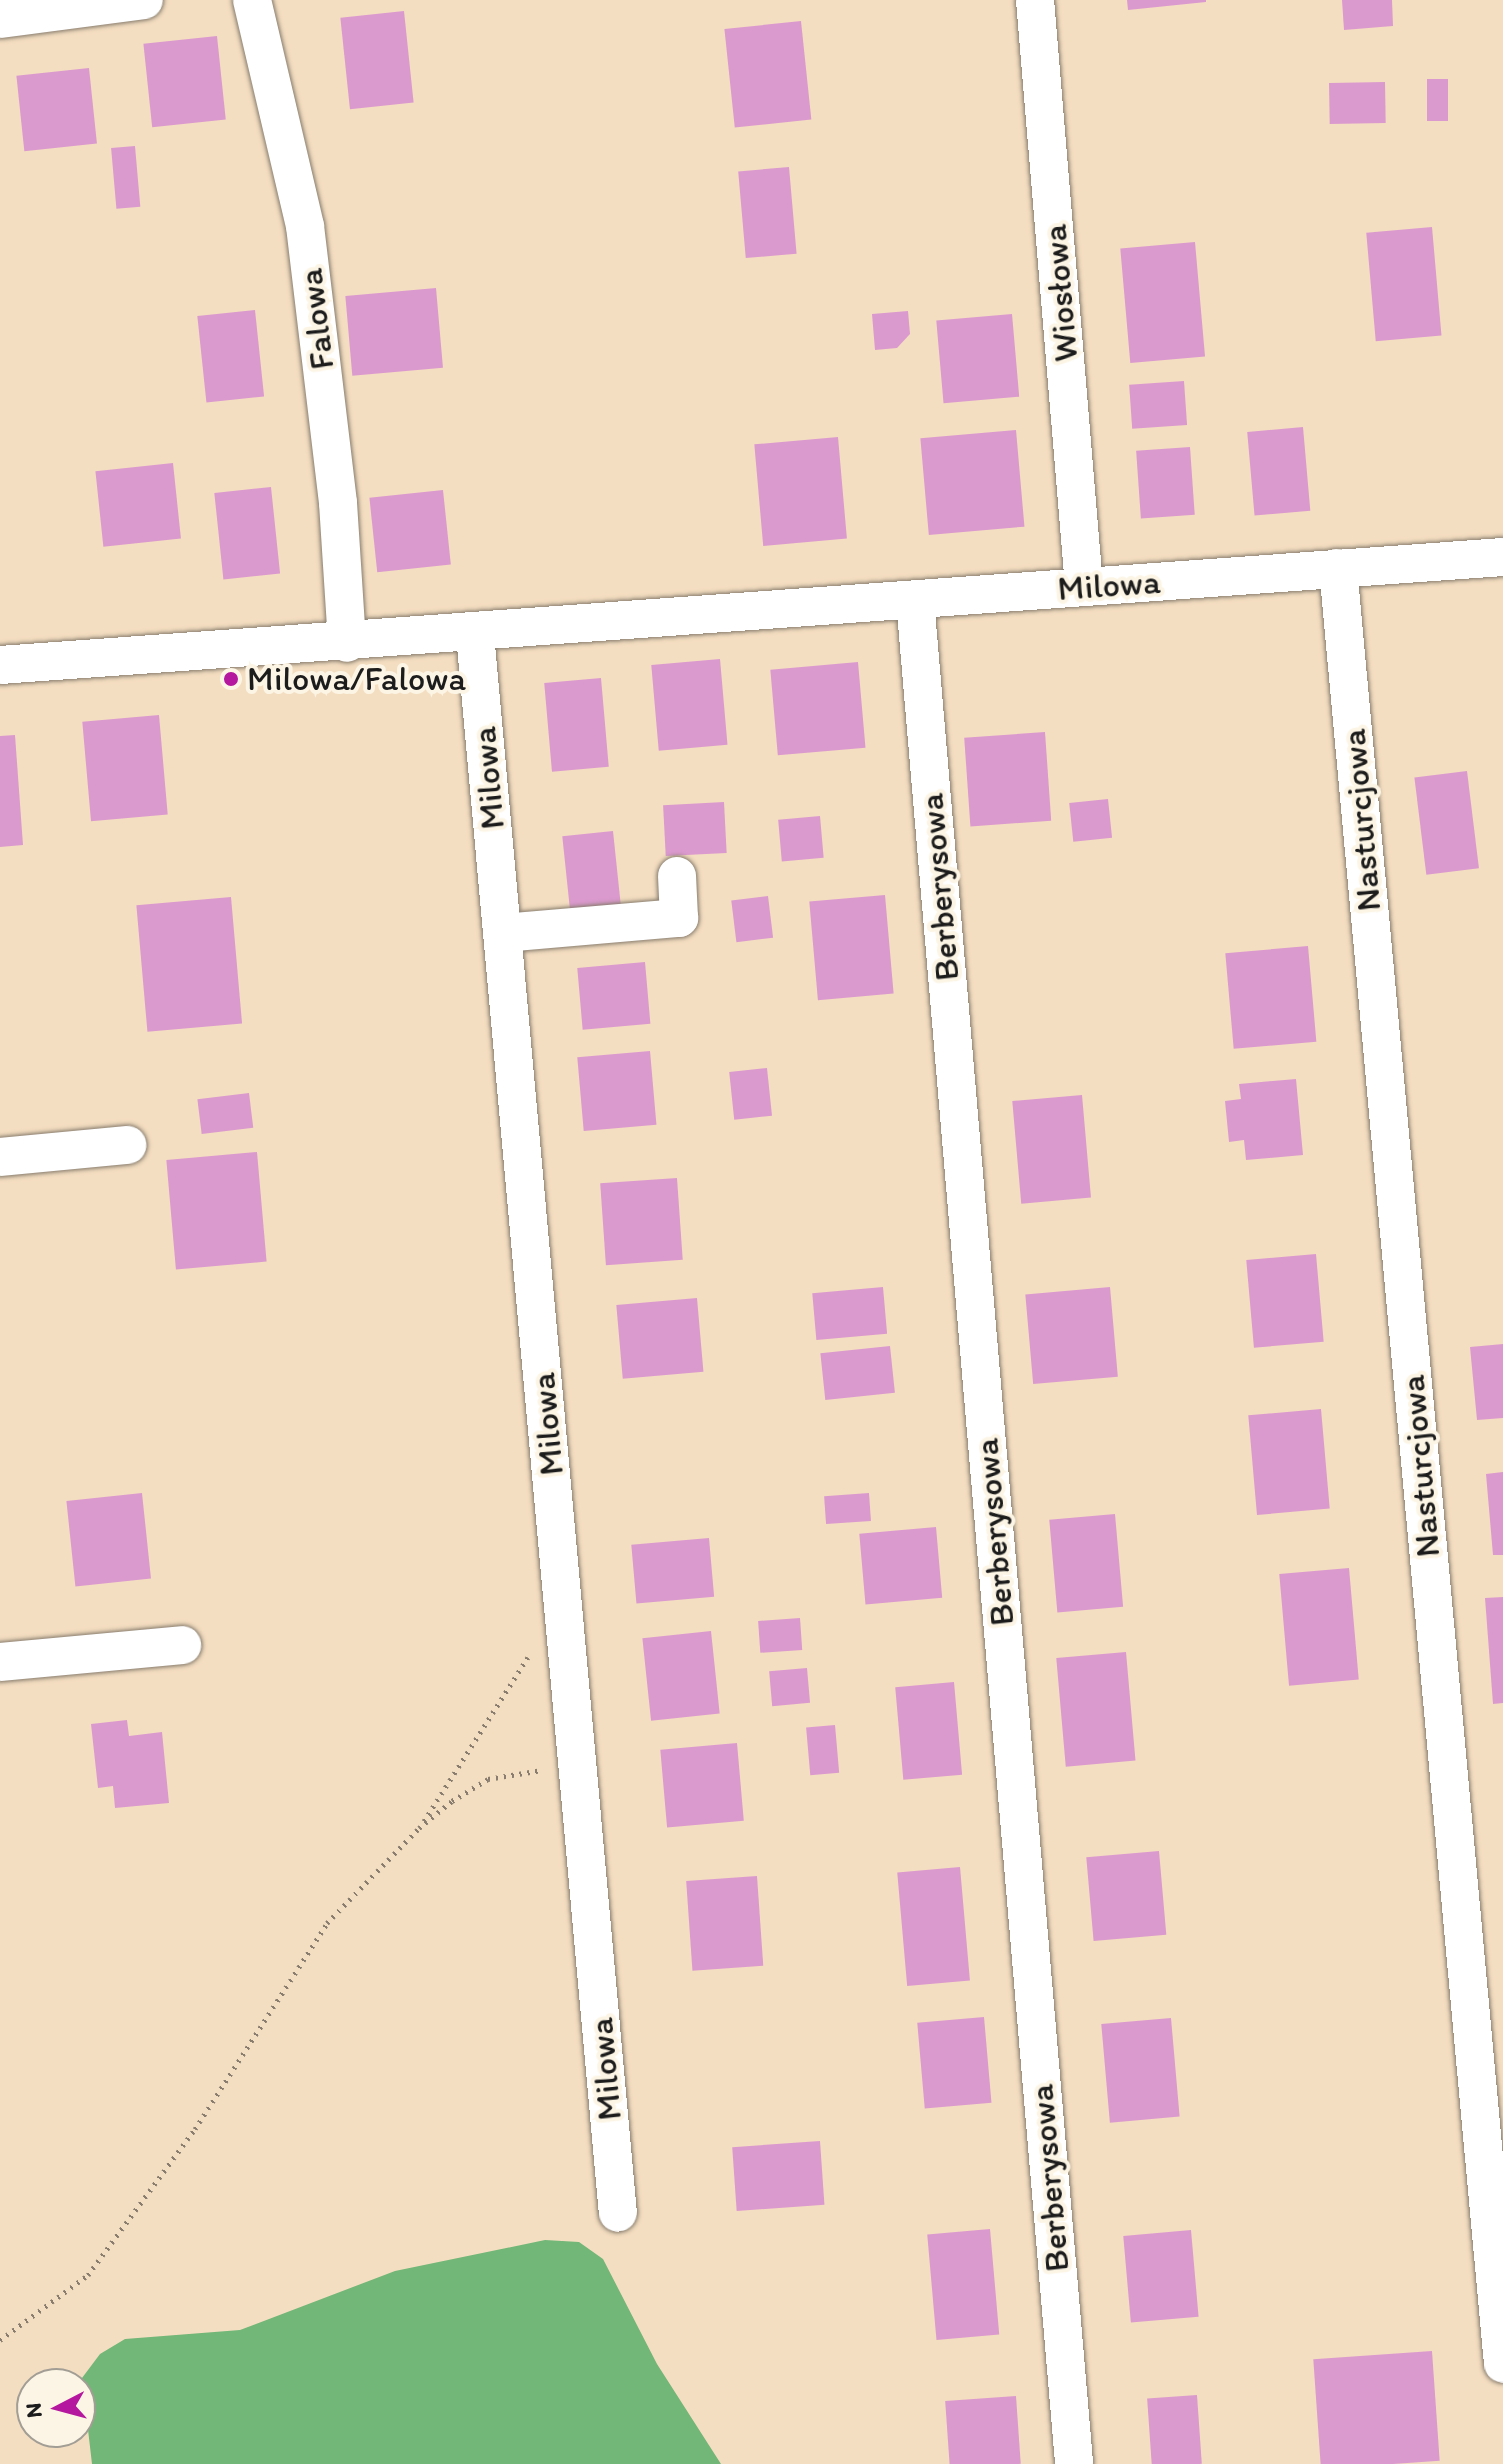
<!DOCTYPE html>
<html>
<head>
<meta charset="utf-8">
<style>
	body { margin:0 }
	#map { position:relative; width:1503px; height:2464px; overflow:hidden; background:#f4dec1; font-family:Itim,sans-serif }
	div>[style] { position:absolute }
	.forest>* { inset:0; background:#72b678 }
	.building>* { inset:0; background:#db9ace; transform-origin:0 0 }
	.path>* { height:5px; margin-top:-2.5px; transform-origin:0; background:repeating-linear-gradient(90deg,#887d6e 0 2px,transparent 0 8px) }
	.roads { filter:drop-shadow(0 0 2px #887d6e) drop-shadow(0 0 2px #887d6e) }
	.minor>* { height:38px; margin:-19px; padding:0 19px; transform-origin:19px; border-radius:19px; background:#fff }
	.dots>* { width:22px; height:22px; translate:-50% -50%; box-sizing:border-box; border:4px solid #fcf5e5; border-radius:50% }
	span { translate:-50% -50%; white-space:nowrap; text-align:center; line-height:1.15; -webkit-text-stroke:8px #fcf5e5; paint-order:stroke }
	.street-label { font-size:34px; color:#1c1c1c }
	.poi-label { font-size:34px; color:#1c1c1c }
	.left { translate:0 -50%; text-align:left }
	.north { position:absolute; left:16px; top:2368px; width:80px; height:80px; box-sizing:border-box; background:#fcf5e5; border:2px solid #a29e95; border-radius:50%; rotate:264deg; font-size:22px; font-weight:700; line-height:32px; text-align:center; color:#1c1c1c }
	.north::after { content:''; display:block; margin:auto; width:28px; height:36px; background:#b5179e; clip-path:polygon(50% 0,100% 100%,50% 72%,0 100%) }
</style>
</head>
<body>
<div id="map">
	<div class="forest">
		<div style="clip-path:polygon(545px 2240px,579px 2242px,603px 2259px,657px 2364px,721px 2464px,92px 2464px,82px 2378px,100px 2354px,125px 2339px,240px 2330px,395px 2271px)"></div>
	</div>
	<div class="building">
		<div style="clip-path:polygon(1127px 0,1206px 0,1206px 2px,1128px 10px)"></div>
		<div style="clip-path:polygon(1342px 0,1392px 0,1393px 26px,1344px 30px)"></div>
		<div style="left:404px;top:11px;width:92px;height:64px;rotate:84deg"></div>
		<div style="left:801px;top:21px;width:99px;height:77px;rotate:84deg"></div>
		<div style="left:217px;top:36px;width:84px;height:74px;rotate:84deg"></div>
		<div style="left:89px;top:68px;width:76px;height:73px;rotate:84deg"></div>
		<div style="left:1427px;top:79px;width:21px;height:42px"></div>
		<div style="left:1385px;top:82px;width:41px;height:56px;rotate:89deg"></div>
		<div style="left:135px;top:146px;width:61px;height:24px;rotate:85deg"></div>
		<div style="left:789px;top:167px;width:87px;height:51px;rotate:85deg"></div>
		<div style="left:1432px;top:227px;width:109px;height:66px;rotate:85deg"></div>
		<div style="left:1195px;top:242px;width:115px;height:75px;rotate:85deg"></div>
		<div style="left:436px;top:288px;width:80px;height:91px;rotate:85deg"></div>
		<div style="left:255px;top:310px;width:87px;height:58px;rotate:84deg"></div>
		<div style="clip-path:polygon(908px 311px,910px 334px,897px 348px,875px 350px,872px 314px)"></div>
		<div style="left:1012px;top:314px;width:83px;height:76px;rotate:85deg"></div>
		<div style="left:1184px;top:381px;width:44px;height:55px;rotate:86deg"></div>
		<div style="left:1303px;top:427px;width:84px;height:56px;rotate:85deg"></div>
		<div style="left:1016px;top:430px;width:97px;height:96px;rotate:85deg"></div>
		<div style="left:838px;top:437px;width:102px;height:84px;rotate:85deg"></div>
		<div style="left:1190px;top:447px;width:68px;height:54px;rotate:86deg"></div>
		<div style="left:173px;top:463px;width:76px;height:78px;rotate:84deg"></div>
		<div style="left:271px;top:487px;width:87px;height:57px;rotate:84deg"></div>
		<div style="left:443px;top:490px;width:75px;height:74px;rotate:84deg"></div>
		<div style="left:720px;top:659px;width:86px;height:69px;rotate:85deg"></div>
		<div style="left:858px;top:662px;width:86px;height:88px;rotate:85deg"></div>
		<div style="left:601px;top:678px;width:89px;height:57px;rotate:85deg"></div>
		<div style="left:159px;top:715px;width:100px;height:77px;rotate:85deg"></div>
		<div style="left:1045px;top:732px;width:89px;height:81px;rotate:86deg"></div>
		<div style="clip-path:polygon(15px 735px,23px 845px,0 847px,0 736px)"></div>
		<div style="left:1467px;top:771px;width:98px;height:53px;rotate:83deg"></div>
		<div style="left:1108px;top:799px;width:39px;height:39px;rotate:84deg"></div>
		<div style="left:724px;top:802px;width:51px;height:61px;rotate:87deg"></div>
		<div style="left:820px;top:816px;width:42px;height:42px;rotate:85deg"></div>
		<div style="left:613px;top:831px;width:83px;height:51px;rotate:84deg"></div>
		<div style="left:885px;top:895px;width:99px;height:76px;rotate:85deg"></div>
		<div style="left:768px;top:896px;width:42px;height:37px;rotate:83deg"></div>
		<div style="left:231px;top:897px;width:127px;height:95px;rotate:85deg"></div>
		<div style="left:1308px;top:946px;width:96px;height:83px;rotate:85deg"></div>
		<div style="left:645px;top:962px;width:62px;height:68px;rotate:85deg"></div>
		<div style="left:650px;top:1051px;width:74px;height:73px;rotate:85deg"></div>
		<div style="left:767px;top:1068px;width:48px;height:38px;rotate:84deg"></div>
		<div style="clip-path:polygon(1296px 1079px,1303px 1155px,1246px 1160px,1244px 1140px,1229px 1142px,1225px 1101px,1241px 1099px,1239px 1084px)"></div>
		<div style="left:249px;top:1093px;width:35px;height:52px;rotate:83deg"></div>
		<div style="left:1082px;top:1095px;width:103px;height:70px;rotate:85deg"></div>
		<div style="left:257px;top:1152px;width:110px;height:91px;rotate:85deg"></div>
		<div style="left:677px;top:1178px;width:82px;height:77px;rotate:86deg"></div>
		<div style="left:1316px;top:1254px;width:88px;height:70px;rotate:85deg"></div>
		<div style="left:883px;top:1287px;width:47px;height:71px;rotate:85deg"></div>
		<div style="left:1110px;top:1287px;width:90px;height:85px;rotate:85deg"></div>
		<div style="left:697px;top:1298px;width:74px;height:81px;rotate:85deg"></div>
		<div style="clip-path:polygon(1503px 1344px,1503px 1418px,1477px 1420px,1470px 1347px)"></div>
		<div style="left:890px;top:1346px;width:47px;height:70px;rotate:84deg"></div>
		<div style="left:1321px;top:1409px;width:100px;height:73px;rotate:85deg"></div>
		<div style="clip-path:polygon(1503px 1472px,1503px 1555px,1493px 1555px,1486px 1474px)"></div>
		<div style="left:142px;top:1493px;width:86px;height:76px;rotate:84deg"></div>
		<div style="left:869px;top:1493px;width:28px;height:45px;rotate:86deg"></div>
		<div style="left:1115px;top:1514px;width:93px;height:66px;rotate:85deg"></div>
		<div style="left:936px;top:1527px;width:71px;height:77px;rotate:85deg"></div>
		<div style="left:709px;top:1538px;width:59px;height:78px;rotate:85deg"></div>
		<div style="left:1349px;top:1568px;width:112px;height:70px;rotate:85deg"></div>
		<div style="clip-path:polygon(1503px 1597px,1503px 1703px,1493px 1704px,1485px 1598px)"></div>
		<div style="left:800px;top:1618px;width:32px;height:42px;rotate:86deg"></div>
		<div style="left:711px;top:1631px;width:83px;height:69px;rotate:84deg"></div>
		<div style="left:1126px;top:1652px;width:109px;height:70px;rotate:85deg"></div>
		<div style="left:807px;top:1668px;width:35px;height:38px;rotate:85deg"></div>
		<div style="left:954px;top:1682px;width:93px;height:59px;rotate:85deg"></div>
		<div style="clip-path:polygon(127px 1720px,129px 1736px,162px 1732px,169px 1803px,115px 1808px,113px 1786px,98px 1788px,91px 1724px)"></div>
		<div style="left:835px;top:1725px;width:48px;height:29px;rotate:85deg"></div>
		<div style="left:737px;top:1743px;width:78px;height:77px;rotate:85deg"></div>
		<div style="left:1159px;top:1851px;width:84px;height:73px;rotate:85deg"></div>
		<div style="left:960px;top:1867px;width:114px;height:63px;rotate:85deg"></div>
		<div style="left:757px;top:1876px;width:90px;height:71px;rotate:86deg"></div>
		<div style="left:984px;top:2017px;width:86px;height:67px;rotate:85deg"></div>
		<div style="left:1171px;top:2018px;width:99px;height:70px;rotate:85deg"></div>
		<div style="left:820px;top:2141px;width:64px;height:88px;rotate:86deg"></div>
		<div style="left:990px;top:2229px;width:106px;height:63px;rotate:85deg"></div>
		<div style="left:1191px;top:2230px;width:87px;height:68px;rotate:85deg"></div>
		<div style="left:1432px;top:2351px;width:110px;height:119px;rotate:86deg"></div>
		<div style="left:1197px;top:2395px;width:69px;height:50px;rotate:86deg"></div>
		<div style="left:1016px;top:2396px;width:68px;height:71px;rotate:86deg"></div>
	</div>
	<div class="path">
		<div style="left:424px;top:1821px;width:194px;rotate:-57.6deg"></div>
		<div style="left:0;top:2340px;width:109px;rotate:-36.5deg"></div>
		<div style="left:88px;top:2275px;width:181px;rotate:-53.8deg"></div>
		<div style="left:195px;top:2129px;width:245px;rotate:-57.3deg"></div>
		<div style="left:327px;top:1923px;width:132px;rotate:-45.9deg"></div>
		<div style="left:419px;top:1828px;width:43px;rotate:-39.3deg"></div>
		<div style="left:452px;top:1801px;width:42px;rotate:-31.4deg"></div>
		<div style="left:488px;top:1779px;width:55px;rotate:-9.5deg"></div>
	</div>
	<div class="roads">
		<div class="minor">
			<div style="left:252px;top:0;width:232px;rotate:76.8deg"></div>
			<div style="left:305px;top:226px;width:279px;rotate:83.2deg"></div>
			<div style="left:338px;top:503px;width:140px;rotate:86.3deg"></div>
			<div style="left:1035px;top:0;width:588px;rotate:85.22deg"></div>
			<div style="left:0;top:19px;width:145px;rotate:-7.5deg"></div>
			<div style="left:1338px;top:568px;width:1803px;rotate:84.75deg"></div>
			<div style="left:915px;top:600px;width:1871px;rotate:85.12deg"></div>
			<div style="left:475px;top:634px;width:1585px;rotate:84.83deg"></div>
			<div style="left:0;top:665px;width:1507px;rotate:-4.11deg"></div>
			<div style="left:503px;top:933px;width:177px;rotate:-4.9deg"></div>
			<div style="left:679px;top:918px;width:42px;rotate:-92.7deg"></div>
			<div style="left:0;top:1157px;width:128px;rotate:-5.4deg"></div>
			<div style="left:0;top:1662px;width:183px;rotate:-5.3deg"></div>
		</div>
	</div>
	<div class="dots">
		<div style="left:231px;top:679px;background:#b5179e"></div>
	</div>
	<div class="street-label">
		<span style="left:1060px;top:293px;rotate:-95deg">Wiosłowa</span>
		<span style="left:316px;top:319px;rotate:-97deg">Falowa</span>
		<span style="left:1109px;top:585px;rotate:-4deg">Milowa</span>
		<span style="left:488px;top:778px;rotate:-95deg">Milowa</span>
		<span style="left:1361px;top:820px;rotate:-95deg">Nasturcjowa</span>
		<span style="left:939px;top:887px;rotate:-95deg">Berberysowa</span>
		<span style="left:547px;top:1424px;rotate:-95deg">Milowa</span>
		<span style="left:1420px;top:1466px;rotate:-95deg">Nasturcjowa</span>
		<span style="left:994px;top:1532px;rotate:-95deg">Berberysowa</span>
		<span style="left:605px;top:2069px;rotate:-95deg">Milowa</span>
		<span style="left:1049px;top:2178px;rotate:-95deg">Berberysowa</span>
	</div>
	<div class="poi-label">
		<span class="left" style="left:247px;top:679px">Milowa/Falowa</span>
	</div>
	<div class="north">N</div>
</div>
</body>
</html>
